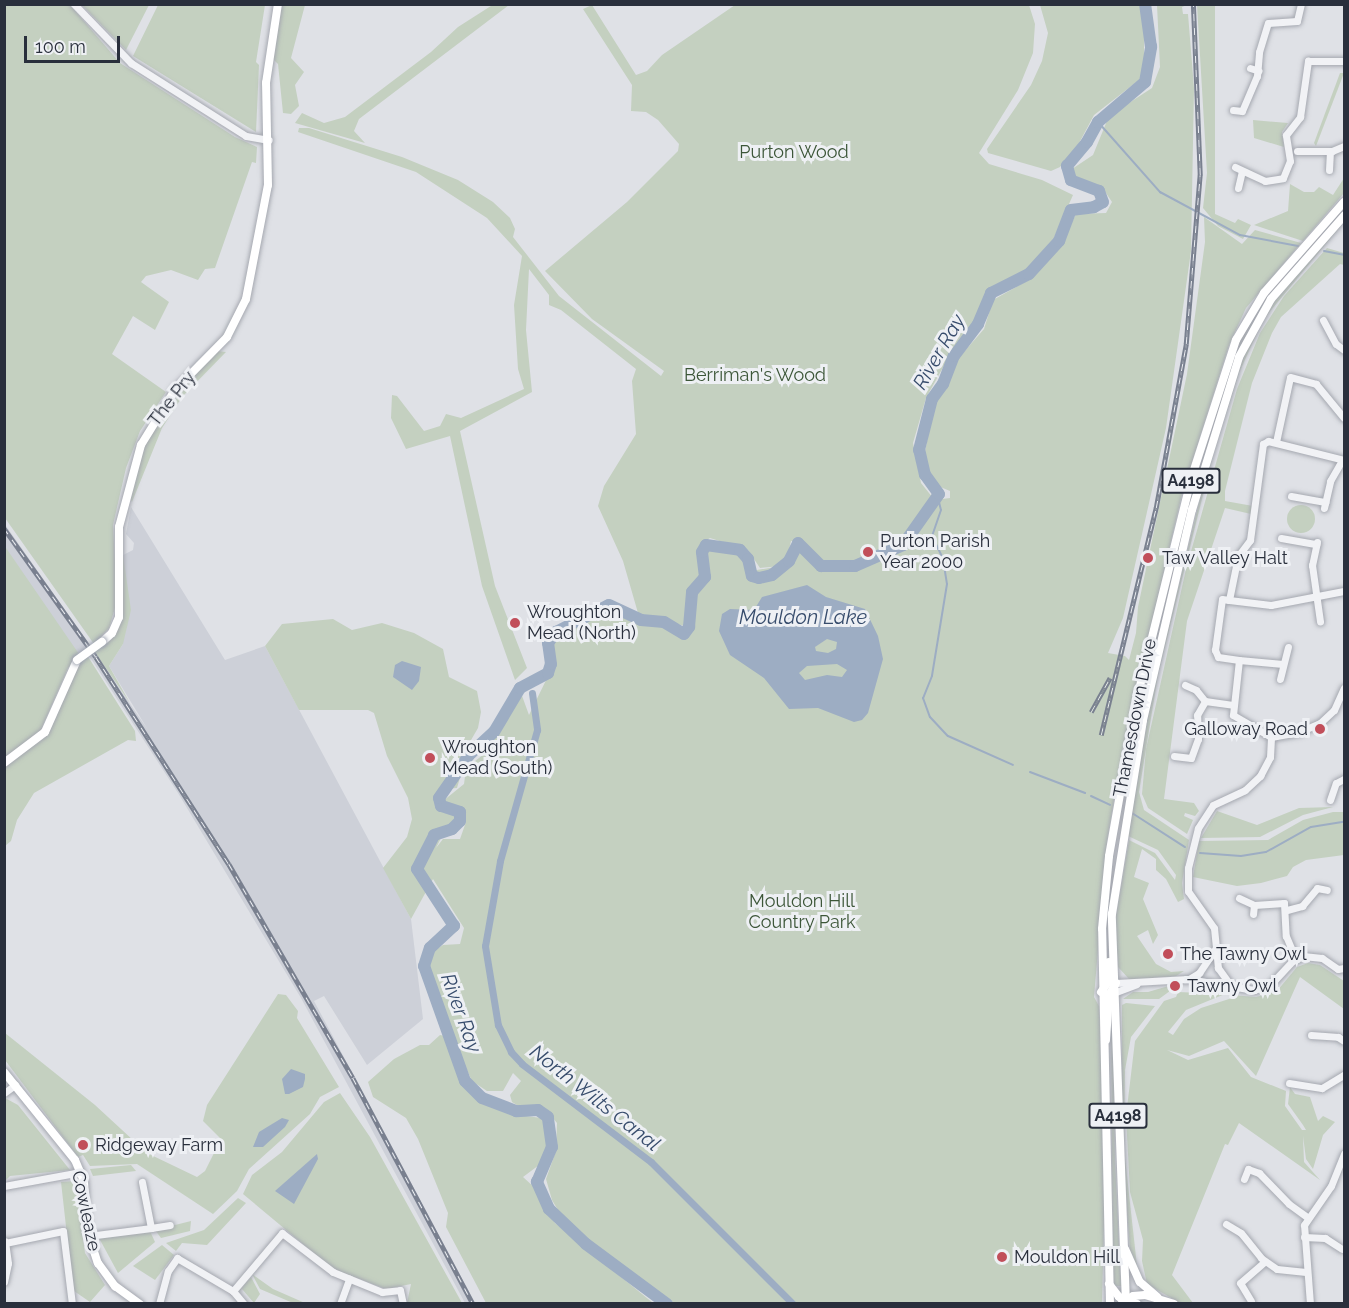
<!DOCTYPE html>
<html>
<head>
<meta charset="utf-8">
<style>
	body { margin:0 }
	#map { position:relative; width:1349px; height:1308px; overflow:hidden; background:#dfe1e6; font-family:Raleway,sans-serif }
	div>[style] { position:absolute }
	.built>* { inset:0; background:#cdd0d8; transform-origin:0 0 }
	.green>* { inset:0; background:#c4d0c0 }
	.round { border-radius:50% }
	.water>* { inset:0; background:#9dadc3 }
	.stream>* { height:2px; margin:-1px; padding:0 1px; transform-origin:1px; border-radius:1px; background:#9dadc3 }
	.canal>* { height:7px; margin:-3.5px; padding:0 3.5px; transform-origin:3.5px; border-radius:3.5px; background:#9dadc3 }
	.river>* { height:12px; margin:-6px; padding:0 6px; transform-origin:6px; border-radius:6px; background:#9dadc3 }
	.roads { filter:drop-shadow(0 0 2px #a5a8b0) drop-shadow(0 0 2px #a5a8b0) }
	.minor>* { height:7px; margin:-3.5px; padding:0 3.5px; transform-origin:3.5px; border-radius:3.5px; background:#f1f2f5 }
	.major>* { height:8px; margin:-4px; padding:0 4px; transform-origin:4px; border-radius:4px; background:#fff }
	.rail>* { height:4.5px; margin-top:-2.25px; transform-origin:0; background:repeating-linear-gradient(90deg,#eef0f4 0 7px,#79808f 0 14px); box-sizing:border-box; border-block:2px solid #79808f }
	.bridges { filter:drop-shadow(0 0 2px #9fa5b1) drop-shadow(0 0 2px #9fa5b1) }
	.major-bridge>* { height:8px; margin:-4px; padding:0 4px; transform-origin:4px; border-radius:4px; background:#fff }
	.dots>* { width:16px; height:16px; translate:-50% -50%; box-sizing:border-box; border:3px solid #eef0f4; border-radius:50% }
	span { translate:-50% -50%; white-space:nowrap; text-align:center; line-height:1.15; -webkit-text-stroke:6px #eef0f4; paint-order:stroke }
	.shield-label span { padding:2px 4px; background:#eef0f4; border:2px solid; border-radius:4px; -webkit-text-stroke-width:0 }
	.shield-label { font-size:16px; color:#292f3c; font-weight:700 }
	.park-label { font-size:18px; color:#3c5638 }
	.street-label { font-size:18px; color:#292f3c }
	.poi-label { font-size:18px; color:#292f3c }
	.left { translate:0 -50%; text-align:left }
	.right { translate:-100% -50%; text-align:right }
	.water-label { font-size:20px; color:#374c6c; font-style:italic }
	.frame { position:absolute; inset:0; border:6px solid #292f3c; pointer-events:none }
	.scale { position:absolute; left:24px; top:36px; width:96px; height:27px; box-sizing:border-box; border:3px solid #292f3c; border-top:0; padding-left:8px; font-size:18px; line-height:21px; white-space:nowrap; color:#292f3c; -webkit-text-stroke:4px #eef0f4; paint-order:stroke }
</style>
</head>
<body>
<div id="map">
	<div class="built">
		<div style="clip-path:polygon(131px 507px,225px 660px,265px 646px,411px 919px,423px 1019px,367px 1065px,324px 996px,314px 1001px,475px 1303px,465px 1303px,301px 998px,178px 793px,88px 654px,94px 651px,148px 730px,109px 666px,123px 644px,123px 555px,133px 550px,134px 543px,126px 534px)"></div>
		<div style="left:4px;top:523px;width:151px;height:16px;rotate:55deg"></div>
	</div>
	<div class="green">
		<div style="clip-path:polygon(494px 4px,509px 5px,359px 119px,354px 131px,365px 143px,295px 123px,302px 113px,324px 123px,345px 117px,431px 52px,458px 27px)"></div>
		<div style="clip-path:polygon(4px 5px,70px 5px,120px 63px,235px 137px,257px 147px,256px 163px,252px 162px,215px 268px,205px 269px,198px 280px,171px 270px,146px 276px,141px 282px,169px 302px,155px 330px,133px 316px,112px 354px,166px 392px,140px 431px,126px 468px,113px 525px,117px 601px,109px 628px,94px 644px,5px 518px)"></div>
		<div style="clip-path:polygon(82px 5px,149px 5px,126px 50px)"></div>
		<div style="clip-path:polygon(158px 5px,265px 5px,256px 62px,259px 65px,256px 132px,133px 56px)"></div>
		<div style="clip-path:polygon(282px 5px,305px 5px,291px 58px,304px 72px,295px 85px,299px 106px,291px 114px,283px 113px,278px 64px,273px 59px)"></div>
		<div style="clip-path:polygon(evenodd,592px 5px,636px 75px,647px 71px,662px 55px,735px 5px,1029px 5px,1035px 24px,1033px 53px,1018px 90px,979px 153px,989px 164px,1042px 180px,1073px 195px,1053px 240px,1025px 276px,985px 295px,974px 327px,951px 353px,926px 398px,913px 443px,921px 483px,933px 498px,902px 545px,855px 565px,811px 559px,805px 544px,791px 541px,789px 550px,800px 544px,807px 559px,854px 567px,897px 551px,907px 544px,915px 527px,942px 499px,950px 498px,950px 491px,938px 486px,929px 472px,925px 452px,935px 399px,956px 361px,984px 329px,993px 300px,1032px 278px,1061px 244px,1076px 214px,1106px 213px,1112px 202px,1102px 187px,1075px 176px,1072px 169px,1093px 155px,1109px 116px,1152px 88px,1160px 67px,1157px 5px,1187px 5px,1182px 7px,1183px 14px,1188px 14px,1194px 88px,1191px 251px,1166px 428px,1123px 618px,1108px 653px,1125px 656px,1129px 660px,1136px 633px,1138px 607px,1187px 374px,1205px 242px,1204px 217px,1242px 244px,1255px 230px,1301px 243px,1246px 308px,1229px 345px,1182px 494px,1122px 751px,1107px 842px,1094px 997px,1099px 1006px,1106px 1144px,1102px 1303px,674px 1303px,593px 1246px,561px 1215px,552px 1200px,546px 1179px,556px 1151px,557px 1123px,549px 1113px,536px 1108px,525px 1110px,512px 1102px,510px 1095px,521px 1081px,513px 1073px,503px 1091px,487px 1091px,472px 1081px,457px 1048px,428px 963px,432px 952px,443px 945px,460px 944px,464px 928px,433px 879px,411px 919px,383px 868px,407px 837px,412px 819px,408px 798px,387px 756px,374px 713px,368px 710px,299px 710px,265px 646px,282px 624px,333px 619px,352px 630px,382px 623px,414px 633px,443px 649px,449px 677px,477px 691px,481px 712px,478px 728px,467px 747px,473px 759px,464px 764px,457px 788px,443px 789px,435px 795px,436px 805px,457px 809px,462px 827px,452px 835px,441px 838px,436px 848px,443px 839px,460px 839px,466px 822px,463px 812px,443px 801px,464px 784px,466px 768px,488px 751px,504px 717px,521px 693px,529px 715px,553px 666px,547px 651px,553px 633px,606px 610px,628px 619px,662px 622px,687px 635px,688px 627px,638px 613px,623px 561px,598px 506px,604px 486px,636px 434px,632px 381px,636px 369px,561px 310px,549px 305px,549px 295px,529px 269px,526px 330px,532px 392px,460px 431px,495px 586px,527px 668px,515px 680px,482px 586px,450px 436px,406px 449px,391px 418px,392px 395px,397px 396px,424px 431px,440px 426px,446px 414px,461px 418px,524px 389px,518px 369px,514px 305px,522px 256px,487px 218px,416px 172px,298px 132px,299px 128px,309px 128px,402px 157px,458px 180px,493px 202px,510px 218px,515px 229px,513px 237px,559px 296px,661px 376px,664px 371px,592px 319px,545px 271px,627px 202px,678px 151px,679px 144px,658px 120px,646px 112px,631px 111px,632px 85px,583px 9px,592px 5px,710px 538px,748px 550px,760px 568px,781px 566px,751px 571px,742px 552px,709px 542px,700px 549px,705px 569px,703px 577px,698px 555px,702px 543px,710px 538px)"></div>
		<div style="clip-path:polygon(1040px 5px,1141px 5px,1144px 18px,1144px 68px,1139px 80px,1094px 115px,1078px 145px,1060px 167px,1051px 171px,988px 153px,987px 149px,1031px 85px,1042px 61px,1048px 33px)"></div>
		<div style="clip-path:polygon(1197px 5px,1215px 5px,1215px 214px,1235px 223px,1238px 219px,1251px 225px,1243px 239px,1218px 226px,1203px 208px,1207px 173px)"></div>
		<div style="clip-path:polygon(1340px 73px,1344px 73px,1316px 146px,1314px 143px)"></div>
		<div style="clip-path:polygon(1253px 120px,1288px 123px,1282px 132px,1284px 147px,1254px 138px)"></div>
		<div style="clip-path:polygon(1344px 178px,1344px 193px,1303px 241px,1254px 225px,1288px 211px,1290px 184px,1304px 192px,1314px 192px,1319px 187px,1333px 195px)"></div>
		<div style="clip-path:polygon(1344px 208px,1258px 312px,1224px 389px,1178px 553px,1123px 799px,1179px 539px,1207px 435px,1242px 334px,1265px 297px)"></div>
		<div style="clip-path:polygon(1344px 222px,1263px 320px,1239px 373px,1214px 451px,1158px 675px,1139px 792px,1144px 810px,1189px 840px,1182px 883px,1184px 899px,1178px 902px,1166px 879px,1156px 870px,1156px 859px,1142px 849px,1134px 877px,1149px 883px,1143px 899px,1158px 935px,1153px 944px,1148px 930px,1137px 936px,1156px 964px,1171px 972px,1184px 971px,1176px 976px,1130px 980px,1118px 967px,1115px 922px,1129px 840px,1155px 853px,1175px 880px,1176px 875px,1158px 850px,1128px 836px,1147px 716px,1207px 470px,1244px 355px,1259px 322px,1285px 287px)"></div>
		<div style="clip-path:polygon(1327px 248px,1344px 253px,1344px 265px,1340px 264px,1281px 317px,1272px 333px,1252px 383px,1225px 491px,1225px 501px,1253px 506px,1251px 514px,1225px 508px,1187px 621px,1164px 799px,1194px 803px,1199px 811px,1195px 816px,1185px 813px,1184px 816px,1193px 820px,1187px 834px,1148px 808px,1142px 794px,1146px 749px,1186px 569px,1237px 389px,1260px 333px,1284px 296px)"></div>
		<div style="clip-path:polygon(216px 351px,226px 352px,182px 397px,162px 428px,132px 502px,128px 496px,144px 446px,161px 411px)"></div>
		<div class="round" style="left:1287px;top:505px;width:28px;height:28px"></div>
		<div style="clip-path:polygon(4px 545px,79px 654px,68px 668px,40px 732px,4px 758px)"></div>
		<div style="clip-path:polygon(123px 555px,131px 610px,123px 644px,109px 666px,130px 703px,94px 651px,111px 640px,120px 622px)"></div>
		<div style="clip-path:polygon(87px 655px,135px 731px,136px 741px,128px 740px,34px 793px,17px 820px,11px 841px,5px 846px,5px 766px,47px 733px,79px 663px)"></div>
		<div style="clip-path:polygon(1333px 807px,1303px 815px,1260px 837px,1201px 838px,1217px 811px,1257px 825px,1299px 808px)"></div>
		<div style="clip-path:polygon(1333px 812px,1344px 812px,1344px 855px,1306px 860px,1293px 867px,1287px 876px,1261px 883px,1237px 886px,1193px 877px,1199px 841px,1268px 840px,1303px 820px)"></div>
		<div style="clip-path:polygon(1308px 963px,1320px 965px,1344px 981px,1344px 1009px,1300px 977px,1256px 1076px,1224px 1041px,1189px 1056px,1167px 1050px,1188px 1060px,1228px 1048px,1251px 1077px,1286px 1091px,1285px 1106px,1302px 1130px,1306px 1130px,1303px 1125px,1288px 1104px,1290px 1087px,1295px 1094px,1310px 1097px,1318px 1121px,1323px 1116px,1335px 1122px,1323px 1135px,1313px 1169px,1306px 1159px,1303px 1136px,1304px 1162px,1320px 1180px,1239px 1123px,1228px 1145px,1225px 1144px,1172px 1275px,1193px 1303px,1180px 1303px,1147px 1284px,1142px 1261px,1143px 1240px,1130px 1192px,1126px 1116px,1135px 1041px,1164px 1001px,1176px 997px,1178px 992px,1225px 994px,1186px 1010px,1168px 1032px,1173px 1035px,1184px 1019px,1201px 1008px,1229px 999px,1232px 995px,1256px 997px,1277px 991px,1297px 967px)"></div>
		<div style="clip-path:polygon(1172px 985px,1174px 988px,1159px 999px,1123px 999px,1133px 992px,1148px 992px)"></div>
		<div style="clip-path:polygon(278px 994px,286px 995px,298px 1011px,297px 1018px,339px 1087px,320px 1097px,310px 1114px,249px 1169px,237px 1191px,213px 1214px,137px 1164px,90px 1166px,83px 1155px,78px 1157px,5px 1060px,5px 1033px,95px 1105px,147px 1153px,197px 1177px,205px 1171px,221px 1139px,203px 1121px,207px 1105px)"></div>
		<div style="clip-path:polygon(1126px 1003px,1155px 1006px,1131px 1037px,1125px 1070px,1124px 1149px,1137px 1266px,1130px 1249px,1122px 1145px,1122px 1005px)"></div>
		<div style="clip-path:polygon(1111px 1008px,1113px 1008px,1115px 1161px,1121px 1286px,1115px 1286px,1113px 1280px)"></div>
		<div style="clip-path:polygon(440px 1035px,445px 1036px,461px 1080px,470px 1092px,517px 1115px,542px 1118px,549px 1141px,539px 1165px,523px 1177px,535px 1188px,555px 1223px,653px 1303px,486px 1303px,446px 1227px,448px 1213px,418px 1139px,406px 1118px,373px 1097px,368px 1082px,394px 1059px,420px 1045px,429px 1045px)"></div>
		<div style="clip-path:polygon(340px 1093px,370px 1137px,462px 1303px,407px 1303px,411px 1284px,386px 1289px,333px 1269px,243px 1194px,252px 1175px,282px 1152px,324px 1102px)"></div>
		<div style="clip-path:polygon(5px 1098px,18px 1105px,70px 1170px,10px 1176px,5px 1181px)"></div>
		<div style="clip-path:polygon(131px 1165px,136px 1171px,93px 1176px,90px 1169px)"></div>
		<div style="clip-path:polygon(75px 1181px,85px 1253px,105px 1285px,90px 1302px,74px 1291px,72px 1280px,61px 1182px)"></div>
		<div style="clip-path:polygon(238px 1198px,246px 1203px,207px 1245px,182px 1243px,176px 1251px,166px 1243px,204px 1230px)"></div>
		<div style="clip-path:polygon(191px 1221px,190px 1231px,161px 1238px,155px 1230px)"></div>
		<div style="clip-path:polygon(150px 1231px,155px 1242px,118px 1273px,99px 1238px)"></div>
		<div style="clip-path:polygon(162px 1245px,174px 1255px,155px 1280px,133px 1266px)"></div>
		<div style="clip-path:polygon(252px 1274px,273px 1289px,305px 1303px,293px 1303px,260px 1289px)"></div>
		<div style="clip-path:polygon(251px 1277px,260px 1294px,254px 1303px,242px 1289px,239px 1291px)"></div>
	</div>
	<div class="water">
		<div style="clip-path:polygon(evenodd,807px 585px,826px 597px,865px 609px,878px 636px,883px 659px,868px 713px,862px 720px,854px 722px,818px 708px,789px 709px,764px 678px,730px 655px,719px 631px,722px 614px,730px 609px,754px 610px,762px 597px,807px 585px,827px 639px,837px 642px,836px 649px,828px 653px,816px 651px,815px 647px,827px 639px,807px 585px,837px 664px,847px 670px,842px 677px,827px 675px,805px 680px,799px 673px,807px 666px,837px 664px)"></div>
		<div style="clip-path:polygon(402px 661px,421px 667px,419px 681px,412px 690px,393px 677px,395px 665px)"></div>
		<div style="clip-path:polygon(291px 1069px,305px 1074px,305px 1079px,303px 1087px,289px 1094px,285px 1094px,282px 1079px)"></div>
		<div style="clip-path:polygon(282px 1118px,289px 1120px,285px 1127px,263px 1147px,253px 1147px,259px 1132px)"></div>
		<div style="clip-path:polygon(317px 1154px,318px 1159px,294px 1204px,275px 1191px)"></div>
	</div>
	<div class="stream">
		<div style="left:1098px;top:122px;width:94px;rotate:48.5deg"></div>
		<div style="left:1160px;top:192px;width:91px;rotate:28.3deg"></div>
		<div style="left:1240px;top:235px;width:59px;rotate:10.7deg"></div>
		<div style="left:1324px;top:251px;width:20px;rotate:11deg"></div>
		<div style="left:938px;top:498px;width:12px;rotate:76deg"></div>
		<div style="left:941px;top:510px;width:28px;rotate:109deg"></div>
		<div style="left:932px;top:536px;width:25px;rotate:64deg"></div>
		<div style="left:943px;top:559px;width:25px;rotate:81deg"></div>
		<div style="left:947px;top:584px;width:93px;rotate:99.3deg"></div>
		<div style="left:932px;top:676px;width:24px;rotate:112deg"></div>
		<div style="left:923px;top:698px;width:20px;rotate:70deg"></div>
		<div style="left:930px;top:717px;width:26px;rotate:47deg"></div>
		<div style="left:948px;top:736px;width:71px;rotate:24deg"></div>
		<div style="left:1030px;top:772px;width:59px;rotate:20.9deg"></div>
		<div style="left:1091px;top:796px;width:21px;rotate:25deg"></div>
		<div style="left:1132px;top:813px;width:63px;rotate:32.7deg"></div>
		<div style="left:1200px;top:853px;width:41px;rotate:4.2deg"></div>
		<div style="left:1241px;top:856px;width:25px;rotate:-9deg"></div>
		<div style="left:1266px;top:852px;width:51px;rotate:-29.1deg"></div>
		<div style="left:1311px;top:827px;width:33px;rotate:-9deg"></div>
	</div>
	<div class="canal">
		<div style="left:532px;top:693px;width:37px;rotate:82deg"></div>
		<div style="left:537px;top:730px;width:136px;rotate:105.8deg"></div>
		<div style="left:500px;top:861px;width:86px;rotate:100deg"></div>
		<div style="left:485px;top:946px;width:80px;rotate:80.7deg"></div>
		<div style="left:498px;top:1025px;width:30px;rotate:64deg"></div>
		<div style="left:511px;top:1052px;width:16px;rotate:47deg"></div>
		<div style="left:522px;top:1064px;width:162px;rotate:37.2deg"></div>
		<div style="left:651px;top:1162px;width:201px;rotate:45deg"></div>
	</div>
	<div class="river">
		<div style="left:667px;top:1304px;width:101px;rotate:-143.5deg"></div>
		<div style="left:586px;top:1244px;width:51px;rotate:-136.6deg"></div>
		<div style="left:549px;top:1209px;width:30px;rotate:-114deg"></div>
		<div style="left:537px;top:1182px;width:38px;rotate:-67deg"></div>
		<div style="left:552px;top:1147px;width:30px;rotate:-98deg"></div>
		<div style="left:548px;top:1117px;width:12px;rotate:-145deg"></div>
		<div style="left:538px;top:1110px;width:22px;rotate:177deg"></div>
		<div style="left:516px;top:1111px;width:36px;rotate:-159deg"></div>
		<div style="left:482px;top:1098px;width:24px;rotate:-135deg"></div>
		<div style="left:465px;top:1081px;width:122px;rotate:-109.6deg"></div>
		<div style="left:424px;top:966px;width:19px;rotate:-72deg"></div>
		<div style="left:430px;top:948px;width:33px;rotate:-43deg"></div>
		<div style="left:454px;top:926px;width:68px;rotate:-123deg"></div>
		<div style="left:417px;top:869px;width:38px;rotate:-63deg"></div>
		<div style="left:434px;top:835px;width:19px;rotate:-18deg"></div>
		<div style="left:452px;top:829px;width:11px;rotate:-45deg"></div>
		<div style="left:460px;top:821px;width:9px;rotate:-90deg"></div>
		<div style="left:460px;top:812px;width:20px;rotate:-162deg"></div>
		<div style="left:441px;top:806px;width:8px;rotate:-104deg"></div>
		<div style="left:439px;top:798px;width:52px;rotate:-55.1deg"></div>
		<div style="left:469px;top:755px;width:34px;rotate:-43deg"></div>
		<div style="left:494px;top:732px;width:51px;rotate:-59.4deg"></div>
		<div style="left:520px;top:688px;width:32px;rotate:-28deg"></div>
		<div style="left:548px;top:673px;width:9px;rotate:-72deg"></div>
		<div style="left:551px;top:664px;width:21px;rotate:-98deg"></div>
		<div style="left:548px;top:643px;width:14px;rotate:-54deg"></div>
		<div style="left:556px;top:632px;width:59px;rotate:-27deg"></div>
		<div style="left:609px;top:605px;width:35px;rotate:25deg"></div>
		<div style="left:641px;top:620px;width:23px;rotate:5deg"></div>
		<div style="left:664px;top:622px;width:23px;rotate:31deg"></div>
		<div style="left:684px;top:634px;width:9px;rotate:-54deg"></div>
		<div style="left:689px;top:627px;width:35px;rotate:-85deg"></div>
		<div style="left:692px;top:592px;width:20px;rotate:-49deg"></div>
		<div style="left:705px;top:577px;width:25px;rotate:-97deg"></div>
		<div style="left:702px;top:552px;width:8px;rotate:-60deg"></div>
		<div style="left:706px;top:545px;width:34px;rotate:8deg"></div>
		<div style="left:740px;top:550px;width:12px;rotate:48deg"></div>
		<div style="left:748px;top:559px;width:17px;rotate:77deg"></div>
		<div style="left:752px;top:576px;width:7px;rotate:16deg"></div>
		<div style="left:759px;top:578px;width:13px;rotate:-13deg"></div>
		<div style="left:772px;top:575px;width:22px;rotate:-39deg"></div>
		<div style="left:789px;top:561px;width:20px;rotate:-63deg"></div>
		<div style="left:798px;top:543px;width:33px;rotate:45deg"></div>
		<div style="left:821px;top:566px;width:34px"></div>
		<div style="left:855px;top:566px;width:52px;rotate:-23.6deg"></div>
		<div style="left:903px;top:545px;width:62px;rotate:-54.8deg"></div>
		<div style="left:939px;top:494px;width:24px;rotate:-126deg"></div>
		<div style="left:925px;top:475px;width:26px;rotate:-103deg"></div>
		<div style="left:919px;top:450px;width:53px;rotate:-75.7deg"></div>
		<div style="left:932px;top:399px;width:19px;rotate:-54deg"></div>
		<div style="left:943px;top:384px;width:30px;rotate:-69deg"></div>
		<div style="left:954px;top:356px;width:40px;rotate:-53deg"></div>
		<div style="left:978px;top:324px;width:34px;rotate:-67deg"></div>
		<div style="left:991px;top:293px;width:42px;rotate:-26.6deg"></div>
		<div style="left:1029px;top:274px;width:45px;rotate:-47.7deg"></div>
		<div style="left:1059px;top:241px;width:33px;rotate:-69deg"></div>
		<div style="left:1071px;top:210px;width:23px;rotate:-7deg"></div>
		<div style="left:1094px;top:207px;width:10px;rotate:-29deg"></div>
		<div style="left:1103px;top:202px;width:12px;rotate:-110deg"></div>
		<div style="left:1099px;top:191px;width:30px;rotate:-159deg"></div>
		<div style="left:1071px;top:180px;width:15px;rotate:-106deg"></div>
		<div style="left:1067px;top:166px;width:31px;rotate:-50deg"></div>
		<div style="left:1087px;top:142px;width:23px;rotate:-61deg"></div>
		<div style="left:1098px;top:122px;width:62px;rotate:-40.4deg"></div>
		<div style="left:1145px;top:82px;width:36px;rotate:-80deg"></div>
		<div style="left:1151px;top:47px;width:43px;rotate:-97.9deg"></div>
	</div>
	<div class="roads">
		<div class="minor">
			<div style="left:74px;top:4px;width:82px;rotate:46deg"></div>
			<div style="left:131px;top:63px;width:136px;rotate:32.4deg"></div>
			<div style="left:246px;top:136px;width:23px;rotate:10deg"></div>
			<div style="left:1250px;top:68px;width:9px;rotate:18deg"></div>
			<div style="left:1233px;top:110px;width:9px;rotate:6deg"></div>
			<div style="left:1242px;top:111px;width:38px;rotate:-67deg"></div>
			<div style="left:1257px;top:76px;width:24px;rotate:-85deg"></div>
			<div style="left:1259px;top:52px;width:30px;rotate:-73deg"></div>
			<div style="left:1268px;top:23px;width:29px;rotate:-4deg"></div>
			<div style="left:1297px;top:21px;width:17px;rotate:-77deg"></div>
			<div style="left:1297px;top:151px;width:35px"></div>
			<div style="left:1332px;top:151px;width:13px;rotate:-23deg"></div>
			<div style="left:1235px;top:167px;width:33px;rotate:25deg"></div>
			<div style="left:1265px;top:181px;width:18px;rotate:-9deg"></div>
			<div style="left:1283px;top:178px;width:18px;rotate:-68deg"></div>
			<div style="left:1290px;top:161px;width:26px;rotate:-99deg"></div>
			<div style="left:1286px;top:135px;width:23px;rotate:-52deg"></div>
			<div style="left:1300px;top:117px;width:57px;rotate:-81.9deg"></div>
			<div style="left:1308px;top:61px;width:36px"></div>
			<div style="left:1329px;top:170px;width:19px;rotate:-87deg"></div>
			<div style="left:1238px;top:188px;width:17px;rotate:-77deg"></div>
			<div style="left:1323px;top:320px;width:27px;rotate:62deg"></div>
			<div style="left:1336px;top:344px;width:10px;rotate:37deg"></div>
			<div style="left:1276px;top:442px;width:66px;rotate:-77.8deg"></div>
			<div style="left:1290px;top:377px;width:27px;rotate:15deg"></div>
			<div style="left:1316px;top:384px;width:44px;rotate:50.5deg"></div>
			<div style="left:1291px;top:496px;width:35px;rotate:10deg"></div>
			<div style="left:1324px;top:508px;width:28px;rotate:-77deg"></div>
			<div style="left:1330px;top:481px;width:24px;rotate:-60deg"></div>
			<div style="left:1281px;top:538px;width:36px;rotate:10deg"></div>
			<div style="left:1317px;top:542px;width:24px;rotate:102deg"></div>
			<div style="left:1312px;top:565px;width:57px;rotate:81.9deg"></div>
			<div style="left:1229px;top:600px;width:42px;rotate:6.8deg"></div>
			<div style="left:1271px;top:605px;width:74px;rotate:-10.9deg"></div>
			<div style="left:1239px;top:660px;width:44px;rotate:5.2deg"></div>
			<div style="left:1280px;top:679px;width:33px;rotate:-76deg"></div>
			<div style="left:1185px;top:685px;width:12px;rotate:24deg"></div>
			<div style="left:1196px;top:690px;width:14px;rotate:51deg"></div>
			<div style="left:1271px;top:737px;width:44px;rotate:-149.9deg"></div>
			<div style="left:1233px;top:715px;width:55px;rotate:-83.8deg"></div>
			<div style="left:1239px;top:660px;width:21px;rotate:-172deg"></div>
			<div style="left:1218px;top:657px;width:8px;rotate:-113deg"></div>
			<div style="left:1215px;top:650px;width:51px;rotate:-82.2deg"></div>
			<div style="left:1222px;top:599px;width:7px;rotate:8deg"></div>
			<div style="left:1229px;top:600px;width:45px;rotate:-78.4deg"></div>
			<div style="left:1238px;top:556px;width:20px;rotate:-53deg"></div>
			<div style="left:1250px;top:540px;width:97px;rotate:-82.3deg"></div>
			<div style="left:1263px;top:444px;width:6px;rotate:-31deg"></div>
			<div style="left:1268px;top:441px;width:78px;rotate:14deg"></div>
			<div style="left:1174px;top:756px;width:17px;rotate:7deg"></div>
			<div style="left:1191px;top:758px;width:20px;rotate:-70deg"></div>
			<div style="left:1198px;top:739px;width:24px;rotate:-92deg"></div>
			<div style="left:1197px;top:715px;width:16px;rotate:-60deg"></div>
			<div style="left:1205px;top:701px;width:28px;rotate:8deg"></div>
			<div style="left:1330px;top:800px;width:18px;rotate:-71deg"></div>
			<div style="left:1336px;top:783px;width:9px;rotate:-27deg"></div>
			<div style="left:1239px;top:898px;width:17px;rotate:25deg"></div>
			<div style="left:1254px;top:905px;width:9px;rotate:96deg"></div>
			<div style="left:1254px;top:905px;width:30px;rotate:-4deg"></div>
			<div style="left:1284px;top:903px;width:33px;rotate:87deg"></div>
			<div style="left:1286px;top:936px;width:25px;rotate:67deg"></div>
			<div style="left:1287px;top:910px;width:16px;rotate:-15deg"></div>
			<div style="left:1302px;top:906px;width:23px;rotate:-50deg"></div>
			<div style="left:1317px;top:888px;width:10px;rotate:11deg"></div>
			<div style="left:1189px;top:979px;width:12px;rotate:-31deg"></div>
			<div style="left:1199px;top:973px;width:30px;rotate:-56deg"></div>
			<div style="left:1116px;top:983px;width:72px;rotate:-3.2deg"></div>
			<div style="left:1188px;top:979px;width:67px;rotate:9.5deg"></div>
			<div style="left:1254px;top:990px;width:17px;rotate:-17deg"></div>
			<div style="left:1270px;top:985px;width:33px;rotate:-47deg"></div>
			<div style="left:1292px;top:961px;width:12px;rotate:-24deg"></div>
			<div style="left:1303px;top:956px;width:19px;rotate:6deg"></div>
			<div style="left:1322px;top:958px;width:19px;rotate:35deg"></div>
			<div style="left:1338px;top:969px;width:6px;rotate:-9deg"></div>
			<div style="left:1229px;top:983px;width:19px;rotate:-126deg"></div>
			<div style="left:1218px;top:968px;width:40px;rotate:-95.7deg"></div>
			<div style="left:1214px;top:928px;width:45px;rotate:-125.1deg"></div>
			<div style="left:1188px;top:891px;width:23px;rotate:-90deg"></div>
			<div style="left:1188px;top:868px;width:41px;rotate:-76deg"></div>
			<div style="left:1198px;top:828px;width:27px;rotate:-57deg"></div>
			<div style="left:1213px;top:805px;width:35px;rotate:-25deg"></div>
			<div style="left:1245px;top:790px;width:21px;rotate:-43deg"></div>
			<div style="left:1260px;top:776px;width:21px;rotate:-62deg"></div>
			<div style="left:1270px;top:757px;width:20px;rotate:-87deg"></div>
			<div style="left:1271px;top:737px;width:28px;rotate:-10deg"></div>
			<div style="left:1299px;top:732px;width:23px;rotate:-23deg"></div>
			<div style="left:1320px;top:723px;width:19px;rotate:-43deg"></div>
			<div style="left:1334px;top:710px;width:24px;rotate:-66deg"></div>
			<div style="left:1116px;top:992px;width:22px;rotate:-21deg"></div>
			<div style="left:1311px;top:1035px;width:27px;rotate:4deg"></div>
			<div style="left:1338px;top:1037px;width:7px;rotate:34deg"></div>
			<div style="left:1289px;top:1083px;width:33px;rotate:9deg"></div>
			<div style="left:1322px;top:1088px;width:26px;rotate:-31deg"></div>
			<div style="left:4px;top:1093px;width:14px;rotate:-36deg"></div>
			<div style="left:1244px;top:1179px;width:11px;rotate:-68deg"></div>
			<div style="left:1248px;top:1169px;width:12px;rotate:20deg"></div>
			<div style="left:1259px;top:1173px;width:43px;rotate:45.9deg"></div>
			<div style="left:1289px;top:1204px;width:22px;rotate:36deg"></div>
			<div style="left:4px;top:1186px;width:78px;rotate:-10.3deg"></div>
			<div style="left:1226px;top:1224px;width:17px;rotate:31deg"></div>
			<div style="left:1241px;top:1233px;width:32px;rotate:51deg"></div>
			<div style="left:1261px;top:1258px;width:19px;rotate:35deg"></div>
			<div style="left:1277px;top:1269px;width:29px;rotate:6deg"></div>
			<div style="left:151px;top:1228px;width:19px;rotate:-9deg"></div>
			<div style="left:88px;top:1236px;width:64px;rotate:-7.2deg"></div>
			<div style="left:151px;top:1228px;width:47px;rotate:-101.1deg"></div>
			<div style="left:1304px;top:1237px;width:21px;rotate:3deg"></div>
			<div style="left:1325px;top:1238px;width:20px;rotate:33deg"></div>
			<div style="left:5px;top:1243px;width:59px;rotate:-11.7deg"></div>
			<div style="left:63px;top:1231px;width:74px;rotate:83deg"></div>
			<div style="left:4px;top:1282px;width:19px;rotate:-78deg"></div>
			<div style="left:8px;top:1263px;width:22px;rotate:-98deg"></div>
			<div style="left:233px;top:1291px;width:76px;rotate:-49.8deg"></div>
			<div style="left:282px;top:1233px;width:64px;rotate:37.4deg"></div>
			<div style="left:333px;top:1272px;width:53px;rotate:22.2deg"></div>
			<div style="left:382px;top:1292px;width:18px;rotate:-6deg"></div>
			<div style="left:400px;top:1290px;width:14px;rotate:78deg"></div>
			<div style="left:1251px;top:1301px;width:21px;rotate:-121deg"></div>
			<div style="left:1240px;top:1283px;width:33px;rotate:-41deg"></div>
			<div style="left:159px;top:1304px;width:34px;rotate:-75deg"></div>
			<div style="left:168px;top:1271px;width:16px;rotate:-55deg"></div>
			<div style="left:177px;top:1258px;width:65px;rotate:30.5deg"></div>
			<div style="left:233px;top:1291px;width:17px;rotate:50deg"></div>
			<div style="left:340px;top:1304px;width:27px;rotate:-70deg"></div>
			<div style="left:1310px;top:1304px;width:79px;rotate:-94.3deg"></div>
			<div style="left:1304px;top:1225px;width:47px;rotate:-55.3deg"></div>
			<div style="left:1331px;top:1186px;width:35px;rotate:-68deg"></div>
		</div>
		<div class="major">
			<div style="left:102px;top:642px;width:13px;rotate:-42deg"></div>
			<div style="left:112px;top:633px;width:17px;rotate:-66deg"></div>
			<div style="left:119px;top:617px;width:90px;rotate:-90deg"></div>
			<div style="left:119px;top:527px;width:85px;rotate:-75deg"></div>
			<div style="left:141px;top:445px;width:65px;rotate:-58.3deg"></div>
			<div style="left:175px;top:390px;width:74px;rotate:-45.5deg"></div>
			<div style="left:227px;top:337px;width:42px;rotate:-63.4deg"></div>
			<div style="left:246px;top:299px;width:116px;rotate:-79.1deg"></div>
			<div style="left:268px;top:185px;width:102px;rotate:-91.1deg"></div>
			<div style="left:266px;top:83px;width:80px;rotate:-81.4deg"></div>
			<div style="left:4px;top:763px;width:51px;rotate:-37.1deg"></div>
			<div style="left:45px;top:732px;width:79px;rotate:-66deg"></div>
			<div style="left:1101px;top:992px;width:14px;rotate:-54deg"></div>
			<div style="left:1109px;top:981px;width:19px;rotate:-90deg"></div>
			<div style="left:1106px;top:1040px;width:45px;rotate:-86.2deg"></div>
			<div style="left:1109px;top:995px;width:14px;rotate:-60deg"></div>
			<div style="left:4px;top:1072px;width:113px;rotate:51.1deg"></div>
			<div style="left:75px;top:1160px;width:23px;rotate:67deg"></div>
			<div style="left:84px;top:1181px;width:49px;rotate:86.5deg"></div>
			<div style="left:87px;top:1230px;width:35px;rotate:72deg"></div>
			<div style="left:98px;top:1263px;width:29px;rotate:54deg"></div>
			<div style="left:115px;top:1286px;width:31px;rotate:36deg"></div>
			<div style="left:1125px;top:1249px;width:36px;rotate:66deg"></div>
			<div style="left:1140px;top:1282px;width:23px;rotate:41deg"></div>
			<div style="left:1109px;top:1284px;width:16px;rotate:52deg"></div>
			<div style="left:1119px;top:1297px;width:19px;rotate:21deg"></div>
			<div style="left:1122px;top:1303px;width:13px;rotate:-32deg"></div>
			<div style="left:1133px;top:1296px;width:12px;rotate:-5deg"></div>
			<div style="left:1145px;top:1295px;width:30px;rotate:17deg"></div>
			<div style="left:1110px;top:1304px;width:375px;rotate:-91.2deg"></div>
			<div style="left:1102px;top:929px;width:73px;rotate:-84.5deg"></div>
			<div style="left:1109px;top:856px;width:165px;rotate:-79.9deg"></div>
			<div style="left:1138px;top:694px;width:225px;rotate:-76.1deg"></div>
			<div style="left:1192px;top:476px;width:143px;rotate:-72.1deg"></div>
			<div style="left:1236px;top:340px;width:55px;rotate:-59.2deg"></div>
			<div style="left:1264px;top:293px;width:121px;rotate:-48.7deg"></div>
			<div style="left:1126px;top:1304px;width:390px;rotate:-92.1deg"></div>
			<div style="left:1112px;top:914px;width:196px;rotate:-80.9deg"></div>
			<div style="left:1143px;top:720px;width:216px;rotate:-76.9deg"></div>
			<div style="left:1192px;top:510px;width:160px;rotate:-72.9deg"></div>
			<div style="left:1239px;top:357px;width:66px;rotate:-61.1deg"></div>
			<div style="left:1271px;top:299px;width:111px;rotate:-48.7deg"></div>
		</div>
	</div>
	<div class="rail">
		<div style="left:4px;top:528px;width:158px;rotate:54.5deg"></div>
		<div style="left:96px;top:657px;width:246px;rotate:57.3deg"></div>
		<div style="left:229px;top:864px;width:247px;rotate:59.9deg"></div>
		<div style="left:353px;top:1078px;width:256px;rotate:62deg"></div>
		<div style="left:1091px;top:712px;width:39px;rotate:-61deg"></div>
		<div style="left:1101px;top:735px;width:234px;rotate:-76.4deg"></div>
		<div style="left:1156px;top:508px;width:167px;rotate:-79.6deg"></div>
		<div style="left:1186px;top:344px;width:170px;rotate:-85.3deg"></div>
		<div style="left:1200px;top:175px;width:171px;rotate:-92.3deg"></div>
	</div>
	<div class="bridges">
		<div class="major-bridge">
			<div style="left:77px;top:660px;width:31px;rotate:-36deg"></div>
		</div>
	</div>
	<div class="dots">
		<div style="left:868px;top:552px;background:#c14e5a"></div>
		<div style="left:1148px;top:558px;background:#c14e5a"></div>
		<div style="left:515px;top:623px;background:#c14e5a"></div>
		<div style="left:1320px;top:729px;background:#c14e5a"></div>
		<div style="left:430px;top:758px;background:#c14e5a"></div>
		<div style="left:1168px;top:954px;background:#c14e5a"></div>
		<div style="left:1175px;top:986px;background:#c14e5a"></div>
		<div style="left:83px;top:1145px;background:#c14e5a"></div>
		<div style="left:1002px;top:1257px;background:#c14e5a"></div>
	</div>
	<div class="shield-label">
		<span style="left:1191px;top:481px">A4198</span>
		<span style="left:1118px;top:1116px">A4198</span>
	</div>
	<div class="park-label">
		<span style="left:794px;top:152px">Purton Wood</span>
		<span style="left:755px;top:375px">Berriman's Wood</span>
		<span style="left:802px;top:912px">Mouldon Hill<br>Country Park</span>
	</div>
	<div class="street-label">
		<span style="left:172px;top:399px;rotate:-52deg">The Pry</span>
		<span style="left:1135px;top:718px;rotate:-79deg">Thamesdown Drive</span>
		<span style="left:86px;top:1211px;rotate:78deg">Cowleaze</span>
	</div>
	<div class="poi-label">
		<span class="left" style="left:880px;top:552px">Purton Parish<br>Year 2000</span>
		<span class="left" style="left:1162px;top:558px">Taw Valley Halt</span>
		<span class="left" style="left:527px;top:623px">Wroughton<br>Mead (North)</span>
		<span class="right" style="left:1308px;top:729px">Galloway Road</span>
		<span class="left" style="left:442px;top:758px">Wroughton<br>Mead (South)</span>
		<span class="left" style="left:1180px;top:954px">The Tawny Owl</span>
		<span class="left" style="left:1187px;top:986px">Tawny Owl</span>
		<span class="left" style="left:95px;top:1145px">Ridgeway Farm</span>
		<span class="left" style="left:1014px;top:1257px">Mouldon Hill</span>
	</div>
	<div class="water-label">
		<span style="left:939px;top:352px;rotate:-60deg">River Ray</span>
		<span style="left:803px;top:617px">Mouldon Lake</span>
		<span style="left:461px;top:1013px;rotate:70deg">River Ray</span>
		<span style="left:595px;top:1098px;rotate:38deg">North Wilts Canal</span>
	</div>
	<div class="frame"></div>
	<div class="scale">100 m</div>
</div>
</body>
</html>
